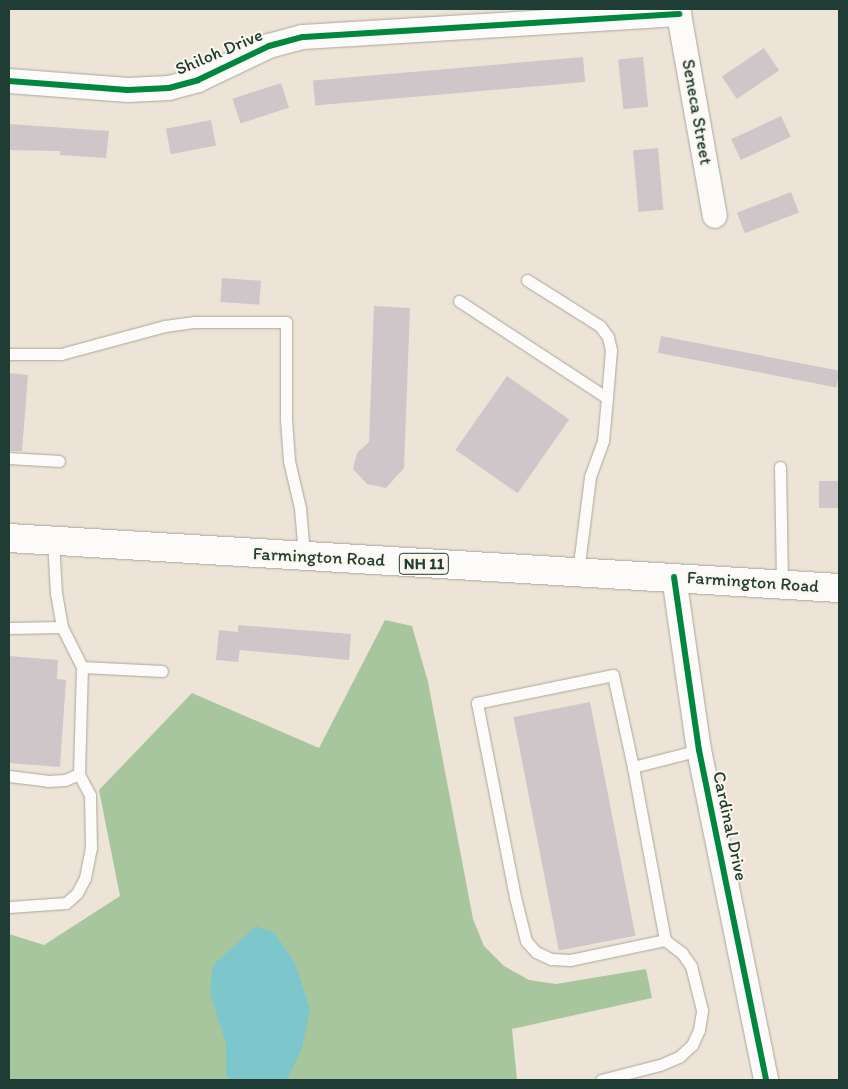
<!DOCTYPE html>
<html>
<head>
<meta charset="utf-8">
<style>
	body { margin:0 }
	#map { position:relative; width:848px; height:1089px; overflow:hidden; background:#ede4d7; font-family:Itim,sans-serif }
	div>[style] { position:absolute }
	.forest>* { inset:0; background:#a8c69e }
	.water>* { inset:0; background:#7dc6cc }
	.building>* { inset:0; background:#cfc6ca; transform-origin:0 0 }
	.roads { filter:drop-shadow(0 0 1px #a8a69e) drop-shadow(0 0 1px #a8a69e) }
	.lane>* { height:11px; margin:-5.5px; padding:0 5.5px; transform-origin:5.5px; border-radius:5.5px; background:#fcfbf9 }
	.street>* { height:24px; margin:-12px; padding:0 12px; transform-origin:12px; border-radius:12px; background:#fcfbf9 }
	.highway>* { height:28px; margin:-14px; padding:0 14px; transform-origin:14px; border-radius:14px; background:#fcfbf9 }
	.cycleway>* { height:6px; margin:-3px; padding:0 3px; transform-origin:3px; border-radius:3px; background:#00873e }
	span { translate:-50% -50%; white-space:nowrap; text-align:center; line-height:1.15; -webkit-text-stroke:4px #fbf7ec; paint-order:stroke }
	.shield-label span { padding:1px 4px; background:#fbf7ec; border:1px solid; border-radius:4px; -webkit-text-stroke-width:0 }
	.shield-label { font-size:16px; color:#1f3d34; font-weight:700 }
	.street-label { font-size:18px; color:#1f3d34 }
	.frame { position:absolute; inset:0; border:10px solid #1f3d34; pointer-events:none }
</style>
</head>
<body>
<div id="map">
	<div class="forest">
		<div style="clip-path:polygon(385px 620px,412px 626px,428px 682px,473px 919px,484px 946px,504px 966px,529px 980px,556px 984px,646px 969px,652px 998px,512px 1029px,517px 1080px,9px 1080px,9px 934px,44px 945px,120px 896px,99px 790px,192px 693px,319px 748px)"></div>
	</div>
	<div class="water">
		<div style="clip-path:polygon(256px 926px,275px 933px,295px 963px,310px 1009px,302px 1048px,287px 1080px,231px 1080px,226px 1076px,226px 1044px,210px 993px,213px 965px)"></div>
	</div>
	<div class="building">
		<div style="left:764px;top:48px;width:27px;height:51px;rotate:56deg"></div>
		<div style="left:583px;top:57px;width:25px;height:271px;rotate:85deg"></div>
		<div style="left:643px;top:57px;width:50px;height:25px;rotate:84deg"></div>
		<div style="left:281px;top:83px;width:26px;height:51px;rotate:72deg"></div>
		<div style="left:781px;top:116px;width:23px;height:55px;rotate:65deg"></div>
		<div style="left:211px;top:120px;width:26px;height:46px;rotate:79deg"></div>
		<div style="clip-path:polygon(9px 124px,109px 131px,106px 158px,60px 155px,60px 151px,9px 150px)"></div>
		<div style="left:658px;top:148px;width:62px;height:25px;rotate:85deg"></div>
		<div style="left:791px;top:192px;width:22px;height:58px;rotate:69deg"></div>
		<div style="left:222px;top:278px;width:39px;height:24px;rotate:4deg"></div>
		<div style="clip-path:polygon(374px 306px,410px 308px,404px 468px,386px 488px,367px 484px,353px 469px,357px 453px,369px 442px)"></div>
		<div style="left:661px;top:336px;width:182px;height:17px;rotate:11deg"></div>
		<div style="clip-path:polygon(9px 373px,28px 375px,22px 451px,9px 451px)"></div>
		<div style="left:507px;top:376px;width:76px;height:90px;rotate:35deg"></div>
		<div style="left:839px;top:481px;width:27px;height:20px;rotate:90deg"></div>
		<div style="clip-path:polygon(238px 625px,351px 634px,349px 660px,240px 650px,238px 662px,216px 660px,219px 630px,238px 632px)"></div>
		<div style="clip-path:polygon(9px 656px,58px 660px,57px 679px,66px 680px,60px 767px,9px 763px)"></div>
		<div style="left:590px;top:702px;width:238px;height:78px;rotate:79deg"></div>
	</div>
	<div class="roads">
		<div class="lane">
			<div style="left:527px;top:280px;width:86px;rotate:32.2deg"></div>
			<div style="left:600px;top:326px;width:14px;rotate:54deg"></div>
			<div style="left:608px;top:337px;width:13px;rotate:77deg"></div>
			<div style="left:611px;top:350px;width:48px;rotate:94.8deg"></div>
			<div style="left:459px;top:301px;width:177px;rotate:33.2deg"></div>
			<div style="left:607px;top:398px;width:43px;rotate:95.3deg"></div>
			<div style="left:603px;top:441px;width:38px;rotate:110deg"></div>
			<div style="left:590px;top:477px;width:96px;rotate:97.2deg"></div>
			<div style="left:9px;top:354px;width:52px"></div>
			<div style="left:61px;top:354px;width:108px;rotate:-15.1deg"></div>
			<div style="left:165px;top:326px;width:30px;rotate:-8deg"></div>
			<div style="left:195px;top:322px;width:91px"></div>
			<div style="left:286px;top:322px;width:97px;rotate:90deg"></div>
			<div style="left:286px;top:419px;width:42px;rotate:85.9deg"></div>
			<div style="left:289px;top:461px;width:48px;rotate:76.8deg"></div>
			<div style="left:300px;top:508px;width:47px;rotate:85.1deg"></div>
			<div style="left:9px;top:458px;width:50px;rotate:3.4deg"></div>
			<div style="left:780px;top:467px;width:117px;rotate:89deg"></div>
			<div style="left:9px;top:628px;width:53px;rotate:-1.1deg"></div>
			<div style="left:82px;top:667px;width:80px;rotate:2.9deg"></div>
			<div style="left:633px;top:767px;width:94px;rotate:-102.3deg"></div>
			<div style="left:613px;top:675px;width:139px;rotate:168.4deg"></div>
			<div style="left:477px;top:703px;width:198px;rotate:78.9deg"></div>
			<div style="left:515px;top:897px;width:45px;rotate:76deg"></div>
			<div style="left:526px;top:941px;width:15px;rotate:48deg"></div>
			<div style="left:536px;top:952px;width:17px;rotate:25deg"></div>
			<div style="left:551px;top:959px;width:19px;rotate:3deg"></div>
			<div style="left:570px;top:960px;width:97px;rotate:-11.9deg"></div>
			<div style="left:665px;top:940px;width:176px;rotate:-100.5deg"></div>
			<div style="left:633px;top:767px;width:68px;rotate:-14.4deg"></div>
			<div style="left:9px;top:776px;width:38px;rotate:7deg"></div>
			<div style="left:47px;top:781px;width:18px;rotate:-3deg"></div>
			<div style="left:65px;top:780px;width:15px;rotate:-23deg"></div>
			<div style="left:79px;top:774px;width:107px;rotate:-88.4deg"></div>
			<div style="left:82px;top:667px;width:45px;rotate:-116.6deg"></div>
			<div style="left:62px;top:627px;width:34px;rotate:-100deg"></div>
			<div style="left:56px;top:594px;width:53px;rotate:-93.2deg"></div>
			<div style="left:9px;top:907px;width:57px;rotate:-4deg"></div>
			<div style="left:66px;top:903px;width:15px;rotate:-42deg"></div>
			<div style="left:77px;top:893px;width:17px;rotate:-62deg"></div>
			<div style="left:85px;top:878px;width:31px;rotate:-79deg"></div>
			<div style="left:91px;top:848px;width:53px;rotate:-91.1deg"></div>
			<div style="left:90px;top:795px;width:24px;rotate:-118deg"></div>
			<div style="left:601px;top:1080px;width:61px;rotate:-14.3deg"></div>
			<div style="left:660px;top:1065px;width:21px;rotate:-23deg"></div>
			<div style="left:679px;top:1057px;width:18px;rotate:-43deg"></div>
			<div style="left:692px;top:1045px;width:17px;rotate:-65deg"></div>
			<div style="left:699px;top:1030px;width:20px;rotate:-81deg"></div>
			<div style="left:702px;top:1010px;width:45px;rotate:-104deg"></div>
			<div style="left:691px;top:966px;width:16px;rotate:-125deg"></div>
			<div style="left:682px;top:953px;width:21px;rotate:-143deg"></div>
		</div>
		<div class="street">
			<div style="left:678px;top:9px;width:210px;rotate:79.9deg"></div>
			<div style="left:9px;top:81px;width:119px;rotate:4.3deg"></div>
			<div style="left:128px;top:90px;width:41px;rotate:-2.8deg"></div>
			<div style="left:169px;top:88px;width:30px;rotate:-15deg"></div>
			<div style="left:198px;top:80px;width:79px;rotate:-25.6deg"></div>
			<div style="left:269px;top:46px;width:35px;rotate:-15deg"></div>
			<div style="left:303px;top:37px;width:377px;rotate:-3.5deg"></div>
			<div style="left:674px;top:577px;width:175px;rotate:81.8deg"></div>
			<div style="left:699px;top:750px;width:337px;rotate:78.5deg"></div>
		</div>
		<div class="highway">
			<div style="left:9px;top:538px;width:832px;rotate:3.45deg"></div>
		</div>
	</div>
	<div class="cycleway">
		<div style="left:9px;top:81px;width:119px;rotate:4.3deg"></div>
		<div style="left:128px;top:90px;width:41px;rotate:-2.8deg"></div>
		<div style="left:169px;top:88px;width:30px;rotate:-15deg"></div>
		<div style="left:198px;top:80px;width:79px;rotate:-25.6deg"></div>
		<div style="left:269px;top:46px;width:35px;rotate:-15deg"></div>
		<div style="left:303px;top:37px;width:377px;rotate:-3.5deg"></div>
		<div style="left:674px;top:577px;width:175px;rotate:81.8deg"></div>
		<div style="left:699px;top:750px;width:337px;rotate:78.5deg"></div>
	</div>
	<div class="shield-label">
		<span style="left:424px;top:564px">NH 11</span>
	</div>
	<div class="street-label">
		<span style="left:219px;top:52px;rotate:-23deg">Shiloh Drive</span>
		<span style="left:697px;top:112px;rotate:80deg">Seneca Street</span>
		<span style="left:319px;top:557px;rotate:3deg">Farmington Road</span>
		<span style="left:753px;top:582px;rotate:4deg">Farmington Road</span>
		<span style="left:730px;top:826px;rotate:78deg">Cardinal Drive</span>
	</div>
	<div class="frame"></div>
</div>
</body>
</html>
